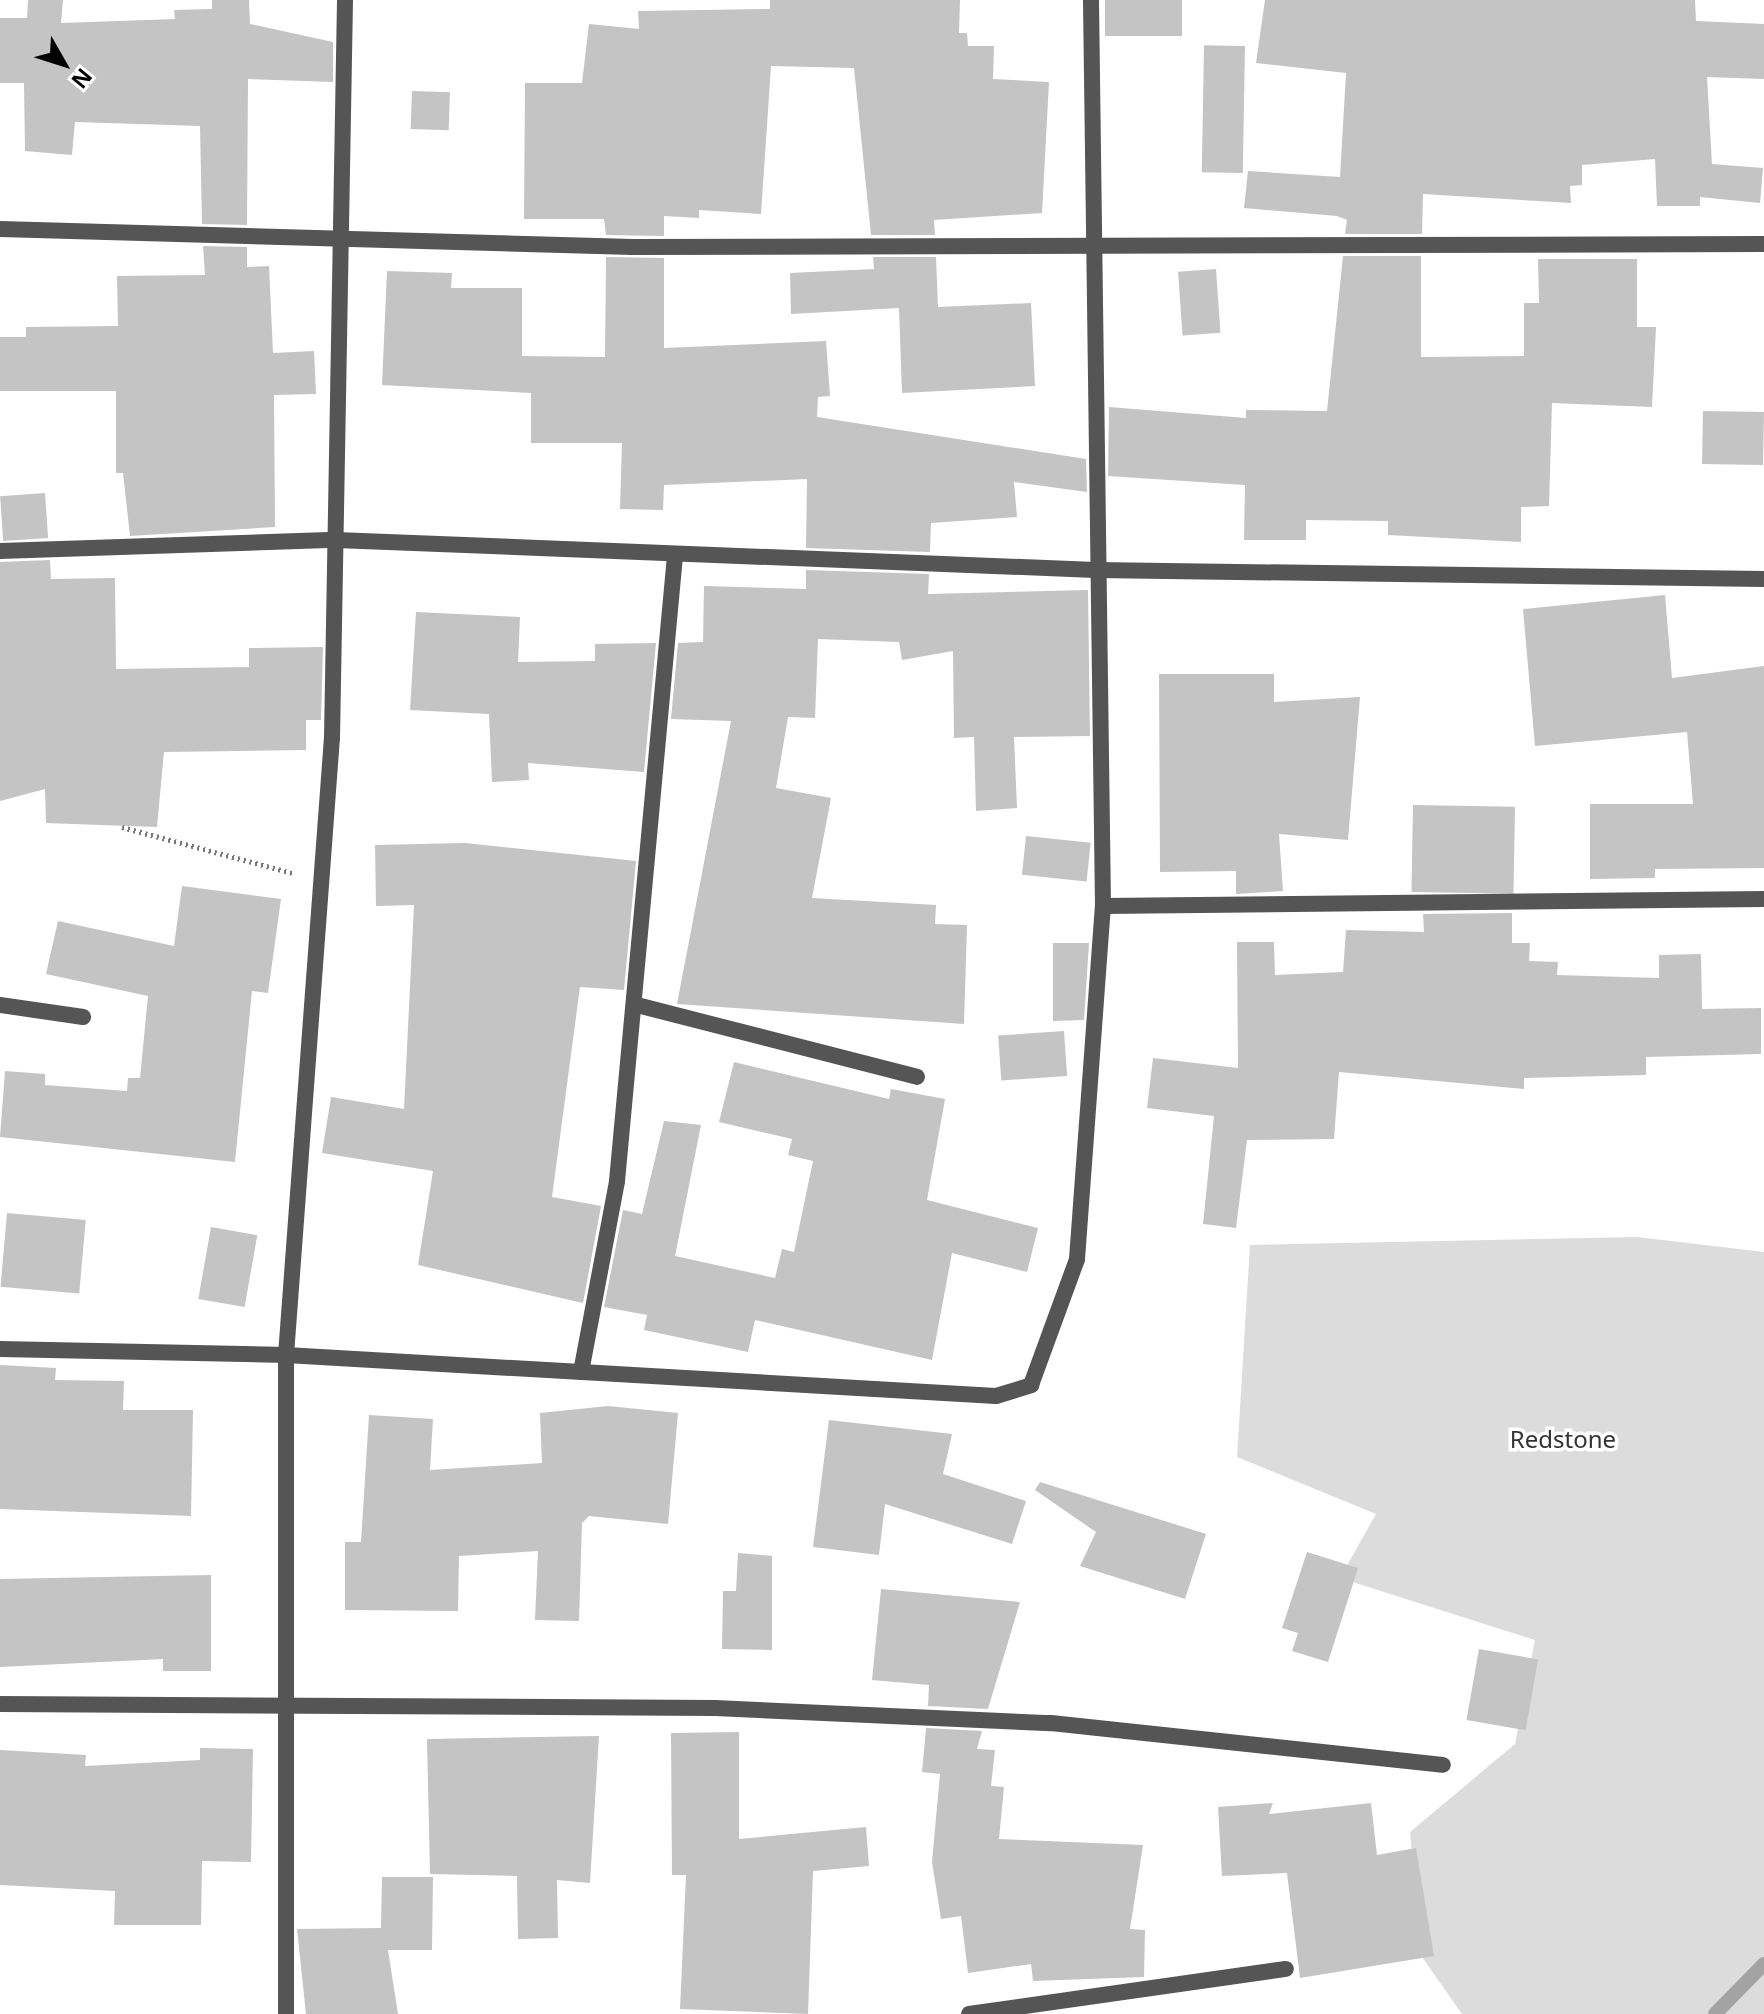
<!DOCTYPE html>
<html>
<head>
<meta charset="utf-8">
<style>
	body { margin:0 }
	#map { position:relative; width:1764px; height:2014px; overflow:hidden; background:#fff; font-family:"Noto Sans",sans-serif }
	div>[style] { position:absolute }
	.green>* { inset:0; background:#dcdcdc }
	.stream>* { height:14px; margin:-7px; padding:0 7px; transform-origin:7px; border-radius:7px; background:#a3a3a3 }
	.building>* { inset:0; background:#c4c4c4; transform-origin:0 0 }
	.path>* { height:5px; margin-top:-2.5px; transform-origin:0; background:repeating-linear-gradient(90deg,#777 0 2px,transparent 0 6px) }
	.street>* { height:16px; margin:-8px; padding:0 8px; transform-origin:8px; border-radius:8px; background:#555 }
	span { translate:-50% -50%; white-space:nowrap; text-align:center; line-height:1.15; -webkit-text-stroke:7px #fff; paint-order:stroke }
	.park-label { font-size:24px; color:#333 }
	.north { position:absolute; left:24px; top:24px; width:80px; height:80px; -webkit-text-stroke:6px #fff; paint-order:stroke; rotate:129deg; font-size:22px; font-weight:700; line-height:32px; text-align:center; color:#000 }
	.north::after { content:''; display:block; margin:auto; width:28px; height:36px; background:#000; clip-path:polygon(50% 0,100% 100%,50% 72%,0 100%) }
</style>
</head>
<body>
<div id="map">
	<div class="green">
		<div style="clip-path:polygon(1637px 1237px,1764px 1252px,1764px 2014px,1462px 2014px,1422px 1957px,1410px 1832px,1515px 1744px,1535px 1640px,1340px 1578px,1376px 1514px,1237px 1457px,1250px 1245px)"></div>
	</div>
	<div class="stream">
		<div style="left:1715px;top:2014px;width:70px;rotate:-45.6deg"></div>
	</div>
	<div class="building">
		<div style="clip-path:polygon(28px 0,63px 0,61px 23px,175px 19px,174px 10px,212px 9px,212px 0,249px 0,250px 24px,333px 42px,333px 82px,248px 79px,247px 225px,202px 224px,200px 126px,75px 122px,72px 155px,25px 151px,24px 83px,0 83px,0 18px,27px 18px)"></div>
		<div style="clip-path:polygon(770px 0,960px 0,959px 33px,967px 33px,968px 46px,994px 46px,993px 79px,1049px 82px,1042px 213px,934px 220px,935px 235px,871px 235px,854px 68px,771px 66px,761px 214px,699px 210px,699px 218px,664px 216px,664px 236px,606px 235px,604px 219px,524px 219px,525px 83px,582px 83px,589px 24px,639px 29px,638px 11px,770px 9px)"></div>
		<div style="left:1105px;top:0;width:77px;height:36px"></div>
		<div style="clip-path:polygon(1265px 0,1695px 0,1696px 21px,1764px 24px,1764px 79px,1707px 77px,1712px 164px,1763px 168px,1760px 203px,1700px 197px,1700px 206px,1657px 206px,1655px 159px,1582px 165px,1582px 185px,1570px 186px,1571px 203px,1423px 194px,1422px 234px,1345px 234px,1347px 220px,1337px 216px,1244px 208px,1248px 171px,1340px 177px,1346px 73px,1256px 63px)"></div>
		<div style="left:1245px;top:46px;width:127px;height:41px;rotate:91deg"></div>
		<div style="left:412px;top:91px;width:38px;height:38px;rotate:2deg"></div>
		<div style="clip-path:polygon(203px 246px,247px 247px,247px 267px,269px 266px,273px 353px,314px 351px,316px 394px,274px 395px,275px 527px,130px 536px,123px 473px,116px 473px,116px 391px,0 391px,0 337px,26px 337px,26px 327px,118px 326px,117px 276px,205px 275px)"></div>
		<div style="clip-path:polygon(1343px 256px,1421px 256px,1421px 357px,1524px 356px,1524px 303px,1539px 303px,1538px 259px,1637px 259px,1637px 327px,1656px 327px,1652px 407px,1552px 403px,1549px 506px,1521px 507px,1521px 542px,1388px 535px,1388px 521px,1306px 520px,1306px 540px,1244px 540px,1245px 485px,1108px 476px,1109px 407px,1246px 418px,1246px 410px,1327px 411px)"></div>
		<div style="clip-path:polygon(606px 257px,664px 258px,664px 348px,826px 341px,830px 396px,818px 397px,817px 417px,1086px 459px,1087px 492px,1014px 482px,1017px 517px,931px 523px,930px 552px,806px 548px,807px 479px,664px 485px,663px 510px,620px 509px,622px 443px,531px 443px,531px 393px,382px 385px,387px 271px,452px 273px,451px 288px,522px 288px,522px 356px,605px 357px)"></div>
		<div style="clip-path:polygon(873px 257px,936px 257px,938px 307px,1031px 303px,1035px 386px,902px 393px,899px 308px,791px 314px,790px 273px,874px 269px)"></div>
		<div style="left:1216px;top:269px;width:64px;height:38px;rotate:86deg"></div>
		<div style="left:1703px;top:411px;width:61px;height:53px;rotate:1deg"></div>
		<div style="left:45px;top:493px;width:45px;height:45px;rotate:86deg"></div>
		<div style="clip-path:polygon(50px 560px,51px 579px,115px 578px,116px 669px,249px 667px,249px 648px,323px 647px,321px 720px,306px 720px,306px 750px,164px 752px,157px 827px,46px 823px,45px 789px,0 801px,0 562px)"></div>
		<div style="clip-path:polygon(806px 570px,929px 574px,928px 594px,1088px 590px,1090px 736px,1014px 737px,1017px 808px,976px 811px,974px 737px,954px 738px,953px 651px,902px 660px,899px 642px,818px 639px,815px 718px,788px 717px,776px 788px,831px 798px,812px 898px,936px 905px,935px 924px,967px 925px,964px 1024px,677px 1004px,731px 721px,671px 719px,678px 643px,703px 642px,704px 586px,806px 589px)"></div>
		<div style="clip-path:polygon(1665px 595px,1672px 678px,1764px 666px,1764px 868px,1655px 869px,1655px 878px,1590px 879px,1590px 804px,1693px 804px,1687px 732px,1535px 746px,1523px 609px)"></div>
		<div style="clip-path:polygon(416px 612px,520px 617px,518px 662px,595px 661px,595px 644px,656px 643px,644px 772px,528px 763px,529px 780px,492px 782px,489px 714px,410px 710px)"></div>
		<div style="clip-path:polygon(1159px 674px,1274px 674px,1274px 702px,1360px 697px,1348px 840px,1279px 834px,1283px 891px,1236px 894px,1236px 871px,1160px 872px)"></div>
		<div style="left:1413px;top:805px;width:102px;height:87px;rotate:1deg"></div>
		<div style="left:1026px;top:836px;width:65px;height:39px;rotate:6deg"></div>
		<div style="clip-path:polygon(465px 843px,636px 861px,624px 990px,580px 987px,552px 1197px,601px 1206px,583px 1303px,418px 1265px,433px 1171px,322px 1153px,331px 1097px,404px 1109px,414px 905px,376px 906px,375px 845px)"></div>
		<div style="clip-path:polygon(182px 886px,281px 899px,268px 993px,252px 991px,235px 1162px,0 1137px,5px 1071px,45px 1074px,45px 1085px,127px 1091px,128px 1078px,140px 1078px,148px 996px,46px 974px,58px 921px,174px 946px)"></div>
		<div style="clip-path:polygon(1512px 913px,1512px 943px,1530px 943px,1529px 961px,1558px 962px,1557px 975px,1659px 978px,1659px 955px,1701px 954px,1702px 1009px,1761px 1008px,1761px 1054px,1646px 1057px,1646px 1075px,1524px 1078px,1524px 1089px,1339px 1072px,1334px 1139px,1247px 1140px,1236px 1228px,1203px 1224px,1214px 1116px,1147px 1108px,1153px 1058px,1238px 1068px,1237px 942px,1274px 942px,1275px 975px,1343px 972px,1346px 930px,1424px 932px,1423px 914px)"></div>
		<div style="clip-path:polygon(1053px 943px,1089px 943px,1084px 1020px,1053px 1021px)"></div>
		<div style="left:1064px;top:1031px;width:45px;height:66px;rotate:86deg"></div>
		<div style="clip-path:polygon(734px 1062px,889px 1099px,891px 1089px,945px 1099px,927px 1200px,1038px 1228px,1027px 1272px,952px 1253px,932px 1360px,755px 1320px,748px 1352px,644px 1330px,647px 1315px,604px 1307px,623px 1210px,642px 1214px,664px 1121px,701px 1125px,675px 1256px,775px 1278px,782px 1249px,794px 1252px,813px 1161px,788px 1155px,792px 1139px,719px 1122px)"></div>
		<div style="left:7px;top:1213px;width:79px;height:74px;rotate:5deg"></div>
		<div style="left:211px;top:1227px;width:47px;height:73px;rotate:10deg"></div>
		<div style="clip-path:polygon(0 1365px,56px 1368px,55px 1380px,124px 1381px,123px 1410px,193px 1410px,191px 1516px,0 1509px)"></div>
		<div style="clip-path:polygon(608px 1406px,678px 1413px,668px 1524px,589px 1516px,582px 1523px,579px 1621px,535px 1620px,538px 1551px,459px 1556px,458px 1611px,345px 1610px,345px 1542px,361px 1542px,369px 1415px,433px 1419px,430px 1470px,542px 1463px,540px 1413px)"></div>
		<div style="clip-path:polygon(829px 1420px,952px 1434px,943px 1474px,1026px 1501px,1012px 1544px,885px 1504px,879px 1555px,813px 1547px)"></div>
		<div style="clip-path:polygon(1040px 1482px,1206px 1534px,1185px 1599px,1080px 1566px,1096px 1532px,1035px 1490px)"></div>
		<div style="clip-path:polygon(1307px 1552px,1358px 1568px,1328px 1662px,1292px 1651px,1298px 1633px,1282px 1628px)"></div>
		<div style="clip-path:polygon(738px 1553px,772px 1556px,772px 1650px,722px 1649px,723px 1591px,736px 1591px)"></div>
		<div style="clip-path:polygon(211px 1575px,211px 1671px,163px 1671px,163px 1659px,0 1667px,0 1579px)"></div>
		<div style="clip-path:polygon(881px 1589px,1020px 1602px,988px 1709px,928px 1706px,929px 1685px,872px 1680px)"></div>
		<div style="left:1479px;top:1649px;width:60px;height:72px;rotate:10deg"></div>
		<div style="clip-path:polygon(926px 1728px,982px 1731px,977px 1749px,995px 1750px,991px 1786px,1004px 1787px,999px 1839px,1143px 1845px,1130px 1929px,1145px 1930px,1144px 1977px,1033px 1981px,1031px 1964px,968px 1973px,961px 1916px,941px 1919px,932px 1862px,940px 1774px,922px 1772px)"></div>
		<div style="clip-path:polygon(739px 1732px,739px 1839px,866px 1827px,869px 1866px,813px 1871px,808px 2014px,680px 2009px,686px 1875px,672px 1875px,671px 1733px)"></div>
		<div style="clip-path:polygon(599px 1736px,590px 1883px,557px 1880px,558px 1938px,518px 1939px,517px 1876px,430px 1874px,427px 1739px)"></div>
		<div style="clip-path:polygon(200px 1748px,253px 1749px,251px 1862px,202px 1861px,201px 1925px,114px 1925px,115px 1891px,0 1885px,0 1750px,86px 1755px,85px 1766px,200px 1760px)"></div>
		<div style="clip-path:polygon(1273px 1803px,1269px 1814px,1371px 1803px,1377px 1855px,1416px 1848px,1434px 1956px,1300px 1978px,1287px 1873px,1222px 1876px,1218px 1807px)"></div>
		<div style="clip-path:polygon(382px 1877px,433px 1877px,432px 1950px,388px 1950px,398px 2014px,306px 2014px,297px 1929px,381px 1928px)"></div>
	</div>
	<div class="path">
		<div style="left:122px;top:827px;width:177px;rotate:15.1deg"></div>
	</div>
	<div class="street">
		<div style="left:0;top:229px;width:633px;rotate:1.63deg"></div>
		<div style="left:633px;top:247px;width:1131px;rotate:-0.15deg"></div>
		<div style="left:0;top:551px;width:336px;rotate:-1.9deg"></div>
		<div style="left:336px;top:540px;width:760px;rotate:2.26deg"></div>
		<div style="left:1095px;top:570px;width:669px;rotate:0.77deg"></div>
		<div style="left:1103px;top:906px;width:661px;rotate:-0.61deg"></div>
		<div style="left:0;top:1005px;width:84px;rotate:8.2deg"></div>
		<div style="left:637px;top:1005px;width:289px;rotate:14.4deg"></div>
		<div style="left:0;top:1349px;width:286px;rotate:1.2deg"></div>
		<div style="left:286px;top:1355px;width:711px;rotate:3.3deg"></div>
		<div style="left:996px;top:1396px;width:37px;rotate:-17deg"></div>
		<div style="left:1031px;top:1385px;width:134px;rotate:-69.9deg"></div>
		<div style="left:1077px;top:1259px;width:354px;rotate:-85.8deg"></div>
		<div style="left:1103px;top:906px;width:906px;rotate:-90.76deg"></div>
		<div style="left:581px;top:1372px;width:194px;rotate:-79.3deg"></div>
		<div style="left:617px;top:1181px;width:628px;rotate:-84.7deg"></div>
		<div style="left:0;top:1704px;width:715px;rotate:0.32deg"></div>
		<div style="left:715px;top:1708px;width:336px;rotate:2.6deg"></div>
		<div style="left:1051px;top:1723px;width:394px;rotate:6.1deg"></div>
		<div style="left:286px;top:2014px;width:659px;rotate:-90deg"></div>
		<div style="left:286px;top:1355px;width:619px;rotate:-85.74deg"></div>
		<div style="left:332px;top:738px;width:738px;rotate:-88.99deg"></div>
		<div style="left:969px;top:2014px;width:320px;rotate:-8.1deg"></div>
	</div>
	<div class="park-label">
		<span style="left:1563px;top:1439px">Redstone</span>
	</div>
	<div class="north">N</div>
</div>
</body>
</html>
